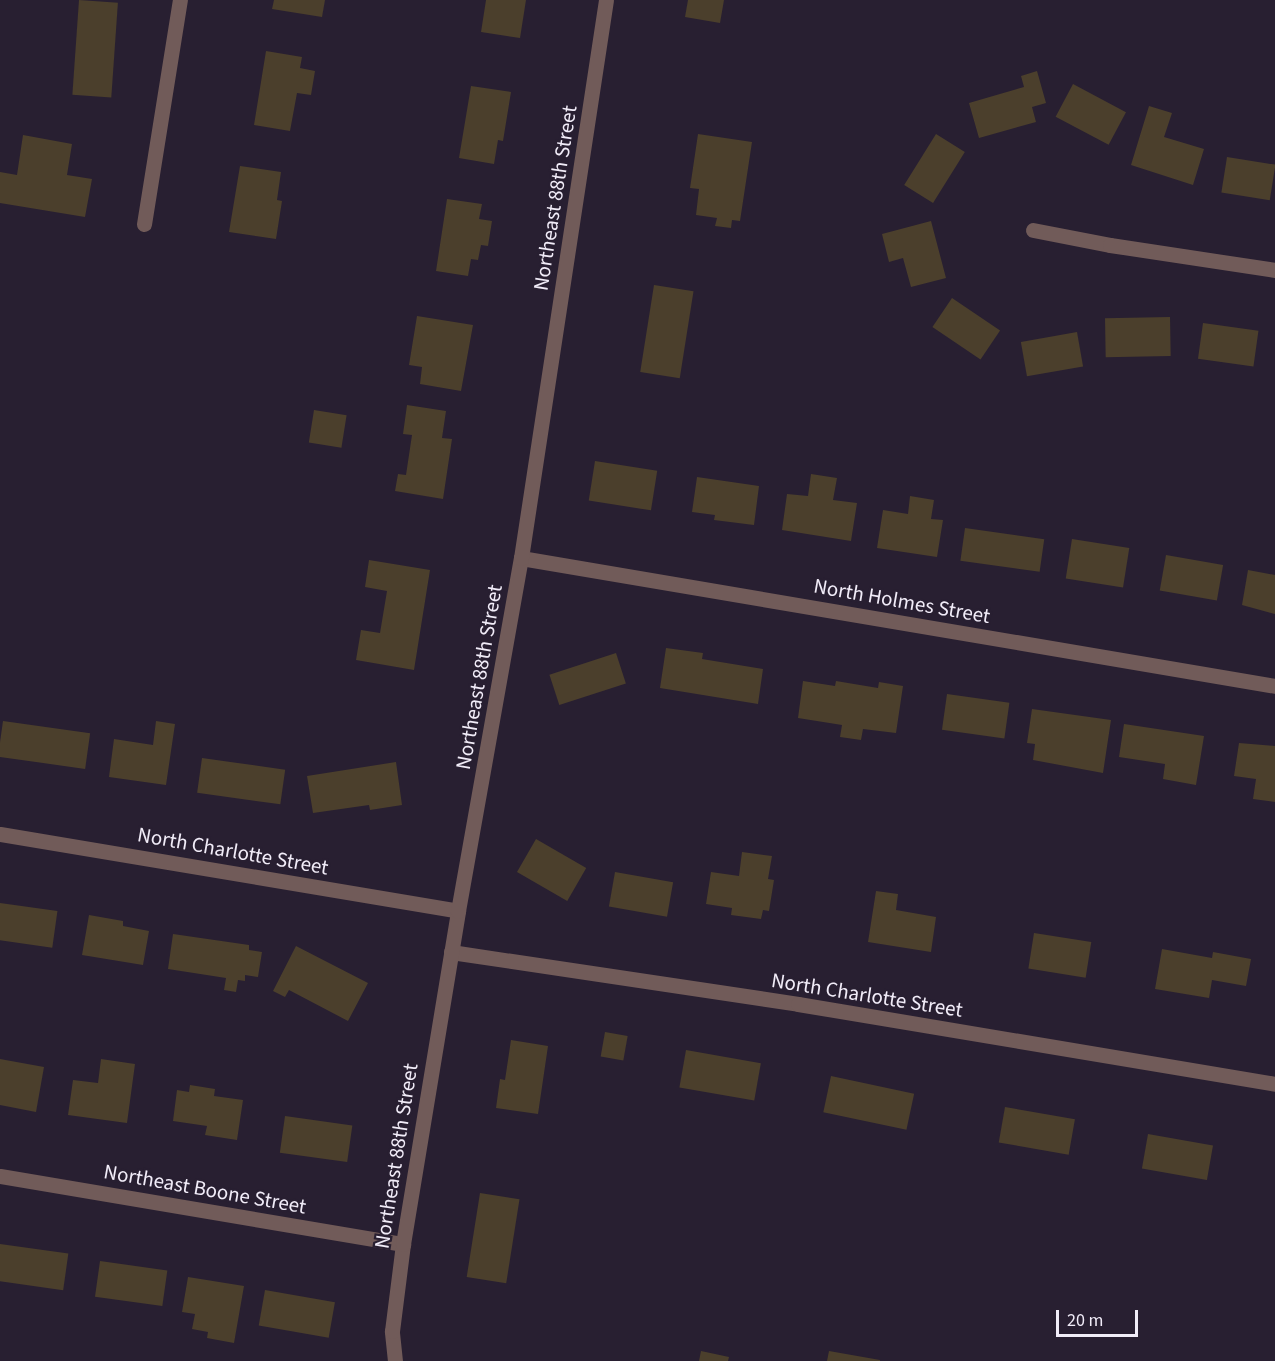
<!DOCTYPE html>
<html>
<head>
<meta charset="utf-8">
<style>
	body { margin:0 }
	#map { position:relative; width:1275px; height:1361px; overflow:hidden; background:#281f31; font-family:"Source Sans 3",sans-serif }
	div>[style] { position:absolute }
	.building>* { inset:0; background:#4b3f2c; transform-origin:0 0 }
	.minor>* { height:15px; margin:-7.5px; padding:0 7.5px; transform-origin:7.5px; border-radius:7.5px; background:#715b59 }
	span { translate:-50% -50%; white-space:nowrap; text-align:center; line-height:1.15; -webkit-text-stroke:4.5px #281f31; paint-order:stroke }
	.street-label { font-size:21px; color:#f1ecf8 }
	.scale { position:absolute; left:1056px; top:1310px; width:82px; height:27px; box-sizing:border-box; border:3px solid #f1ecf8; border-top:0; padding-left:8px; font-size:18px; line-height:21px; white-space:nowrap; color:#f1ecf8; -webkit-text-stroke:4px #281f31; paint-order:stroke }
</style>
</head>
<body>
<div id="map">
	<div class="building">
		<div style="left:79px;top:0;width:39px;height:95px;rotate:4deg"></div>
		<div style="clip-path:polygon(274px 0,325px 0,322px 17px,272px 9px)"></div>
		<div style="clip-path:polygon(486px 0,526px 0,520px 38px,481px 32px)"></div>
		<div style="clip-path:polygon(688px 0,724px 0,720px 23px,685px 17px)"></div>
		<div style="clip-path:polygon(266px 51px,302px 57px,300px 68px,315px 71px,311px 95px,297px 93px,290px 131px,254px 125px)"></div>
		<div style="clip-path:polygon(1037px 71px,1046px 103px,1032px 107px,1036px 122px,979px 138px,969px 103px,1024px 87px,1021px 76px)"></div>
		<div style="left:1073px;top:84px;width:60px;height:37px;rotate:28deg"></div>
		<div style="clip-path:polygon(471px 86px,511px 92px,503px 141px,498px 140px,494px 164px,459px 158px)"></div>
		<div style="clip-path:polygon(1149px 106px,1172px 113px,1164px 137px,1204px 149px,1193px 185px,1131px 165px)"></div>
		<div style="clip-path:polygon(698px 134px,752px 142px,740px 221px,732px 220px,731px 228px,715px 226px,717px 218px,696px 215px,699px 189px,690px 188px)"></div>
		<div style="left:936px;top:134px;width:34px;height:60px;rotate:32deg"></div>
		<div style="clip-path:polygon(23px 135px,72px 144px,67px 175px,92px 179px,85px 217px,0 203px,0 172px,17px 175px)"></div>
		<div style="left:1227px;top:157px;width:49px;height:36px;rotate:9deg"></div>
		<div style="clip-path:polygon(240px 166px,281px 172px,277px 200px,282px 201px,276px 239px,229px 232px)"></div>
		<div style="clip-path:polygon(447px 199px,482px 204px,479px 219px,492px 221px,488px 246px,481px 245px,478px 260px,471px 259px,468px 276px,436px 271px)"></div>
		<div style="clip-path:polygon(931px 221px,946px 278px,911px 287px,903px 258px,889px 262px,882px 234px)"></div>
		<div style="left:654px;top:285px;width:40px;height:88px;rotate:9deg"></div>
		<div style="left:952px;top:298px;width:58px;height:35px;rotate:34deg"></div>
		<div style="clip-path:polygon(417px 316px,473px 325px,461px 391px,420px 384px,422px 367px,409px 365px)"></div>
		<div style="left:1170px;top:317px;width:39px;height:65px;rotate:89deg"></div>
		<div style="left:1203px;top:323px;width:56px;height:36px;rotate:8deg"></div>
		<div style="left:1077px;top:332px;width:35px;height:57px;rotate:80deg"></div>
		<div style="clip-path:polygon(407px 405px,446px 411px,442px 438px,452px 439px,443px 499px,395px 491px,398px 474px,406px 475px,412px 435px,403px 434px)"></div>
		<div style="left:314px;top:410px;width:33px;height:33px;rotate:9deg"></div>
		<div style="left:595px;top:461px;width:63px;height:40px;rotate:9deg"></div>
		<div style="clip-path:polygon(811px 474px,837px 478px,833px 500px,857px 503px,851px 541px,782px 530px,787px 494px,808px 496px)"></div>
		<div style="clip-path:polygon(697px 477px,759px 486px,754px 525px,714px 520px,715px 515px,692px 512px)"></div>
		<div style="clip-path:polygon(910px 496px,934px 500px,931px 519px,943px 520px,937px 557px,877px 548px,883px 510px,908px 514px)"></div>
		<div style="left:965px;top:528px;width:80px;height:33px;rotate:8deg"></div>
		<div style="left:1072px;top:539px;width:58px;height:40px;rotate:9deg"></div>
		<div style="left:1166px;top:555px;width:58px;height:36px;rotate:10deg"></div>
		<div style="clip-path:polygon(369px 560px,430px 570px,414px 670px,356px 660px,361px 630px,380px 633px,387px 591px,365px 587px)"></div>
		<div style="clip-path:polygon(1248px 570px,1275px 575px,1275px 614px,1242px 605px)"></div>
		<div style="clip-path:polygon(666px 648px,703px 653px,702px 659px,763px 669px,758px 704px,660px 688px)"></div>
		<div style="left:616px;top:653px;width:32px;height:70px;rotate:72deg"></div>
		<div style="clip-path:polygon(803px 681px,835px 686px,836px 681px,878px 688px,879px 682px,903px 686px,896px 733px,863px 729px,861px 740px,840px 737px,842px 725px,798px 718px)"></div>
		<div style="left:947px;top:694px;width:63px;height:36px;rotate:8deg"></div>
		<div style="clip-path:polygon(1032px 709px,1111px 720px,1103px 773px,1033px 760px,1035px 744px,1027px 743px)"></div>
		<div style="left:3px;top:721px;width:88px;height:36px;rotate:8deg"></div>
		<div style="clip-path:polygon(156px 721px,175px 724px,166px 785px,109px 777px,114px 739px,153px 745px)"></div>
		<div style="clip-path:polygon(1124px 724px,1204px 736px,1196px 785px,1163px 779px,1165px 764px,1119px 757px)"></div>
		<div style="clip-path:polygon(1239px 743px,1275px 746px,1275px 802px,1253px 799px,1256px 779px,1234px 776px)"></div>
		<div style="left:202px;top:758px;width:84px;height:35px;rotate:8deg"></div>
		<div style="clip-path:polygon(396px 762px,402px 805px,370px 810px,369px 805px,313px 813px,307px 776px)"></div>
		<div style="left:536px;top:839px;width:58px;height:38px;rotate:30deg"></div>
		<div style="clip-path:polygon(742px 852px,772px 856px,768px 879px,774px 880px,769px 911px,763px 910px,761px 919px,731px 915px,732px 908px,706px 904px,711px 872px,739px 876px)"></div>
		<div style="left:615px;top:872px;width:59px;height:35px;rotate:10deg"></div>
		<div style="clip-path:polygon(876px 891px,898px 894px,896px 910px,936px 917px,931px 952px,868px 942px)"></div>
		<div style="left:0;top:903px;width:58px;height:37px;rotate:8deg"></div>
		<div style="clip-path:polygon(89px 915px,123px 921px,123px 926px,149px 931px,143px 965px,82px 955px)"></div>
		<div style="left:1034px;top:933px;width:58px;height:36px;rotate:9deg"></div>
		<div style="clip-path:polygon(173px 934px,249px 945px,249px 950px,262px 952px,258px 977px,245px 975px,245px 981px,238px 980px,236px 992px,224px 990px,226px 978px,168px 969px)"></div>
		<div style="clip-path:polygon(296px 946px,368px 983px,348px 1021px,289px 990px,285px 997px,273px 991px)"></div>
		<div style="clip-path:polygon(1162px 949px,1212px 958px,1213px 952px,1251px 959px,1246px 986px,1212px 980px,1209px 998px,1155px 989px)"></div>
		<div style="left:605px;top:1032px;width:23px;height:25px;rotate:10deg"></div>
		<div style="clip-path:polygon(511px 1040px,548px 1046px,538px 1114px,496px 1108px,500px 1079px,505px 1080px)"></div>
		<div style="left:686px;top:1050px;width:76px;height:38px;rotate:10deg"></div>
		<div style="clip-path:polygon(0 1059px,44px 1067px,36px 1112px,0 1105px)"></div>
		<div style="clip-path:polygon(101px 1059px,135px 1064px,127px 1123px,68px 1115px,73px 1080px,98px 1083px)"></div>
		<div style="left:831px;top:1076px;width:85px;height:37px;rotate:12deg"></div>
		<div style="clip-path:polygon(190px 1085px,215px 1089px,214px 1096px,243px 1100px,237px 1140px,205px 1135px,207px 1126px,173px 1121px,177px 1090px,189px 1092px)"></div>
		<div style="left:1005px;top:1107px;width:71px;height:36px;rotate:10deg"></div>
		<div style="left:285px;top:1116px;width:68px;height:37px;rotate:8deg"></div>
		<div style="left:1148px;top:1134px;width:66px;height:35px;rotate:10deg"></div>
		<div style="left:480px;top:1193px;width:40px;height:85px;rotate:9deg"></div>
		<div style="left:0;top:1244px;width:69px;height:37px;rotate:8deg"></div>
		<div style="left:100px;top:1261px;width:68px;height:36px;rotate:8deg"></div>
		<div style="clip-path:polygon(188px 1277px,244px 1286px,234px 1343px,207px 1338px,208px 1332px,192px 1329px,195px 1314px,182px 1312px)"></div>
		<div style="left:265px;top:1290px;width:71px;height:36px;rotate:10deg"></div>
		<div style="clip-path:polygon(701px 1351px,729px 1357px,728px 1361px,699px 1361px)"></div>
		<div style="clip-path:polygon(829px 1351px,880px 1360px,880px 1361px,827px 1361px)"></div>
	</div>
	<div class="minor">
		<div style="left:144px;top:224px;width:227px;rotate:-80.9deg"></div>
		<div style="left:1033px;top:230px;width:78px;rotate:11deg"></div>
		<div style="left:1110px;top:245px;width:167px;rotate:8.6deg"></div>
		<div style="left:521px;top:558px;width:765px;rotate:9.63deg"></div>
		<div style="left:0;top:834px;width:464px;rotate:9.5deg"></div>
		<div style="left:451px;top:952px;width:351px;rotate:8.5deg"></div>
		<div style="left:798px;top:1004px;width:484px;rotate:9.5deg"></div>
		<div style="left:0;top:1176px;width:409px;rotate:9.6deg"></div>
		<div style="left:395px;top:1361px;width:30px;rotate:-96deg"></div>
		<div style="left:392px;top:1331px;width:88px;rotate:-82.8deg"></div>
		<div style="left:403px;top:1244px;width:338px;rotate:-80.6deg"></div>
		<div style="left:458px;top:911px;width:359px;rotate:-79.9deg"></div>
		<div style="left:521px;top:558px;width:564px;rotate:-81.34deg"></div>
	</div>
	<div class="street-label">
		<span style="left:555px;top:198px;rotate:-81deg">Northeast 88th Street</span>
		<span style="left:902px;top:601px;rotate:10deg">North Holmes Street</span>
		<span style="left:479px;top:677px;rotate:-80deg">Northeast 88th Street</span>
		<span style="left:233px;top:851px;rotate:10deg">North Charlotte Street</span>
		<span style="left:867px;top:995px;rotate:9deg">North Charlotte Street</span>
		<span style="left:396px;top:1156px;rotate:-81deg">Northeast 88th Street</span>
		<span style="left:205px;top:1189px;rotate:10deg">Northeast Boone Street</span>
	</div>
	<div class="scale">20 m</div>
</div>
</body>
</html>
